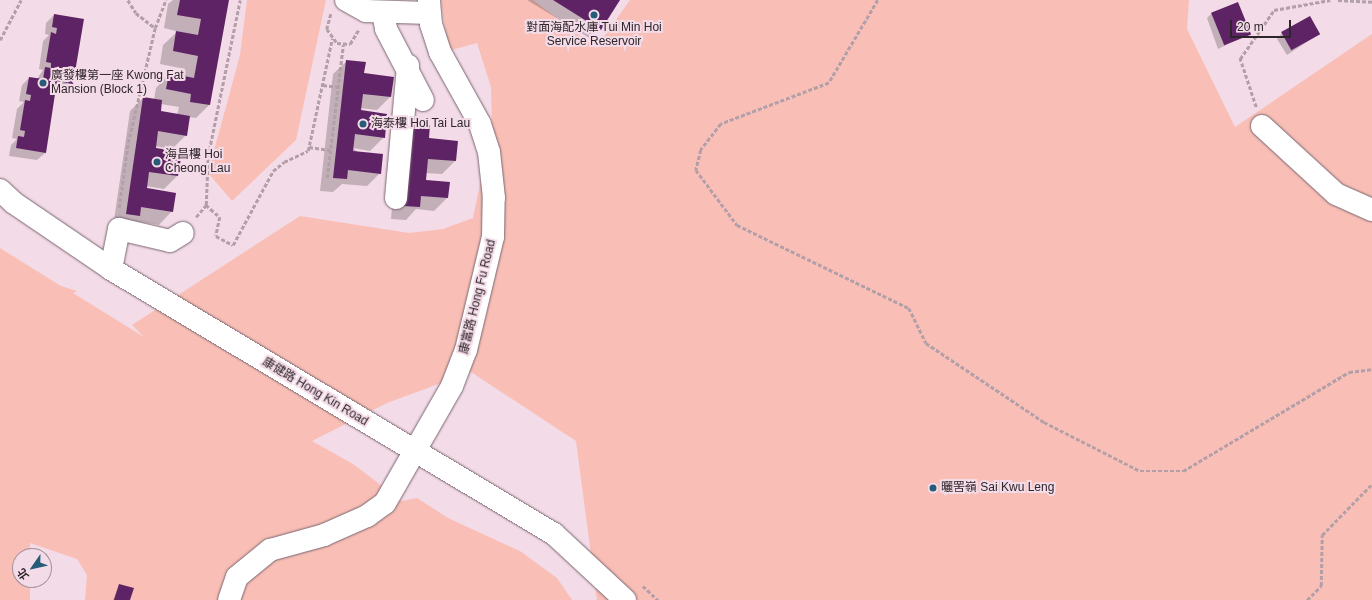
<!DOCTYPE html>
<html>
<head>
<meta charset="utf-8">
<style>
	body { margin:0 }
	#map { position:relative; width:1372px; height:600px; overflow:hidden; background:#f3dbe7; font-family:Helvetica,"Noto Sans TC",sans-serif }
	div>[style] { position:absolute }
	.green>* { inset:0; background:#f9bfb6 }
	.shadow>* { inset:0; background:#0003 }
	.building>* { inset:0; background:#5d2364; transform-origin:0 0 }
	.path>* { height:2.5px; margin-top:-1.25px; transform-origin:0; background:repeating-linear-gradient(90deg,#b29fa8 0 4px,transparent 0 6px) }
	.roads { filter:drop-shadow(0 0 1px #796570) drop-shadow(0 0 1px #796570) }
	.minor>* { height:22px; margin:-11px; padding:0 11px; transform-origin:11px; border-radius:11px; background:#fff }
	.dots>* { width:11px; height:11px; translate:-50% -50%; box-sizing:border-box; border:2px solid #f3dbe7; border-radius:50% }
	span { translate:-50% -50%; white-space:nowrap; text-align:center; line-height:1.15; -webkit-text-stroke:4px #f3dbe7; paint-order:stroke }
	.poi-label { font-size:12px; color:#2e252a }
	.left { translate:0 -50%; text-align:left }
	.street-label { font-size:12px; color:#2e252a }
	.north { position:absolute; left:12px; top:548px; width:40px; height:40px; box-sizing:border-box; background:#f3dbe7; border:1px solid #a4929b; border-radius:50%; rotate:236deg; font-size:11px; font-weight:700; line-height:16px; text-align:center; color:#2e252a }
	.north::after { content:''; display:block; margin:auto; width:14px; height:18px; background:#275c78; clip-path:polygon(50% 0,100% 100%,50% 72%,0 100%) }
	.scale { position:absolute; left:1230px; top:20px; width:61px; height:18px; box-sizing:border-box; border:2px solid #2e252a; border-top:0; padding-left:5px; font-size:12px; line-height:14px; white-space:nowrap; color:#2e252a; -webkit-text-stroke:3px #f3dbe7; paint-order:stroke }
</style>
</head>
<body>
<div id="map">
	<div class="green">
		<div style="clip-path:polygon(247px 0,326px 0,296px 140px,232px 201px,208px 173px,240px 55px)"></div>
		<div style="clip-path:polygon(441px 0,533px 0,596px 48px,630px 0,1189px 0,1187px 29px,1235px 127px,1372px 34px,1372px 600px,597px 600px,576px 441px,471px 372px,387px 403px,312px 441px,353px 464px,402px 501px,417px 498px,448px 518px,520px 551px,557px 578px,572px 600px,85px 600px,87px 575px,77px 559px,30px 543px,30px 556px,20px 556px,20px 580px,30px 580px,30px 600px,0 600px,0 248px,61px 286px,77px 291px,73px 293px,144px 337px,132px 325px,300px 216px,409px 233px,443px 229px,473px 218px,492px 126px,491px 87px,477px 43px,448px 51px)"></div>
	</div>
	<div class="shadow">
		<div style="clip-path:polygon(evenodd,173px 0,228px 0,209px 105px,196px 118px,188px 117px,186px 135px,172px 149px,155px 146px,177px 176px,164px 189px,146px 186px,146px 189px,172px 211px,159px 225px,134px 221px,126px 229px,113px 227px,130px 111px,143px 98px,154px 100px,156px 88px,169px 74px,184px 77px,185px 69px,160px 64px,163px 45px,177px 32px,188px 34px,164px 28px,168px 4px,173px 0,161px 104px,179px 107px,177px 115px,160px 112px,161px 104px)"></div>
		<div style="clip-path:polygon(527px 0,619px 0,591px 39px)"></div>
		<div style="clip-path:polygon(1212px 13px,1249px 34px,1218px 49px,1207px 18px)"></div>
		<div style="clip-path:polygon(54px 15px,72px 83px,64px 91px,55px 90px,45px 153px,37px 160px,9px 156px,11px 145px,17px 139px,12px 138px,17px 109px,24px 102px,19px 101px,22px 85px,29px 78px,37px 79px,43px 70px,39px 69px,43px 41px,49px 35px,45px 34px,46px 23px)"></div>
		<div style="clip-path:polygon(1282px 33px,1319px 34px,1287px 55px,1277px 39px)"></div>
		<div style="clip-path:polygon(347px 61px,390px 97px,377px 110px,360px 108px,384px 137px,370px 151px,353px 148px,380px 173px,367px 186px,342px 184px,333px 192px,320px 191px,333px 74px)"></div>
		<div style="clip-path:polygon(398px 138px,457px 142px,455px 161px,442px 174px,426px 173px,425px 181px,447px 198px,434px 211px,416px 209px,406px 220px,391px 219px)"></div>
		<div style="clip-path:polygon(119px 585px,129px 600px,113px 600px)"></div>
	</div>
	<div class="building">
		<div style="clip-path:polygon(180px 0,229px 0,210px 105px,190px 102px,191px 94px,166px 89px,169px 73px,194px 78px,198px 56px,173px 51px,176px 31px,198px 35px,201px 19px,177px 15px)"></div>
		<div style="clip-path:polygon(553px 0,620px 0,601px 30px)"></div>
		<div style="left:1238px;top:2px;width:35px;height:29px;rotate:68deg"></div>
		<div style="clip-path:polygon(54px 14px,84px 19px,73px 84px,57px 81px,46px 153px,16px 148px,18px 136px,24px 137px,25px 131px,20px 130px,25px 100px,30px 101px,31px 95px,26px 94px,29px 77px,43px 79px,45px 67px,51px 68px,51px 63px,46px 62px,51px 32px,56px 34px,57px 28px,52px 27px)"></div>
		<div style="left:1310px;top:16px;width:21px;height:33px;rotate:61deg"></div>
		<div style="clip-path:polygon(346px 60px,366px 62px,364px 73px,394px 77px,391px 97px,363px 94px,361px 110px,387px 114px,385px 138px,355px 134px,353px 151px,383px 154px,381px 174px,348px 170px,347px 179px,333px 178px)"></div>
		<div style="clip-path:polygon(143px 97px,162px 100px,161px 111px,190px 116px,187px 136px,158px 131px,156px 148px,182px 152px,178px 176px,149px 172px,147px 188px,176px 193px,173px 212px,141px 207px,140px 216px,126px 214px)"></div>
		<div style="clip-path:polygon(410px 123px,430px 125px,429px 138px,458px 141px,456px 161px,428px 159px,426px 180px,450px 182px,448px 198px,421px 196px,420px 207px,403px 206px)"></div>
		<div style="clip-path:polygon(119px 584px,134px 588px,130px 600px,114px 600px)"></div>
	</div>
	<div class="path">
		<div style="left:128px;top:0;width:15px;rotate:58deg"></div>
		<div style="left:136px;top:13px;width:24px;rotate:38deg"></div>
		<div style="left:878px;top:0;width:96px;rotate:120.6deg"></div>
		<div style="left:829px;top:83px;width:116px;rotate:159.2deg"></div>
		<div style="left:721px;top:124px;width:33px;rotate:128deg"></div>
		<div style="left:701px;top:150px;width:21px;rotate:104deg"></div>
		<div style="left:696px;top:170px;width:69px;rotate:53.3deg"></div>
		<div style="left:737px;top:225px;width:191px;rotate:25.8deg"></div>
		<div style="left:909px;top:308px;width:39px;rotate:64deg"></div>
		<div style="left:926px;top:343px;width:142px;rotate:33.8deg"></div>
		<div style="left:1044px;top:422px;width:108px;rotate:27deg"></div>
		<div style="left:1140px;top:471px;width:43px"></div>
		<div style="left:1183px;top:471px;width:193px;rotate:-30.8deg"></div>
		<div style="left:1349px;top:372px;width:23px;rotate:-7deg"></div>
		<div style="left:1338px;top:0;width:34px;rotate:3deg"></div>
		<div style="left:331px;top:14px;width:16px;rotate:105deg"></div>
		<div style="left:327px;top:29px;width:17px;rotate:54deg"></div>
		<div style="left:337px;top:43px;width:13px;rotate:4deg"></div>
		<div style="left:350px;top:44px;width:17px;rotate:-59deg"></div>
		<div style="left:0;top:40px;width:45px;rotate:-62.3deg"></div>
		<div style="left:323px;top:85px;width:15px;rotate:8deg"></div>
		<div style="left:1256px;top:107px;width:51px;rotate:-108.4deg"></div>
		<div style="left:1240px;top:59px;width:60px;rotate:-55.2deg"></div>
		<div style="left:1274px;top:10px;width:57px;rotate:-10.1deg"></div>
		<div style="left:309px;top:147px;width:21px;rotate:8deg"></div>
		<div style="left:327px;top:178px;width:134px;rotate:-83.1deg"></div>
		<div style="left:206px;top:205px;width:18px;rotate:41deg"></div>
		<div style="left:220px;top:217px;width:19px;rotate:102deg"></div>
		<div style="left:216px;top:236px;width:19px;rotate:28deg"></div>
		<div style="left:233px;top:245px;width:84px;rotate:-61.6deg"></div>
		<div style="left:273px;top:171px;width:14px;rotate:-39deg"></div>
		<div style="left:284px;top:162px;width:26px;rotate:-25deg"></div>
		<div style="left:308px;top:151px;width:115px;rotate:-77.9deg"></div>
		<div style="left:119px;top:208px;width:66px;rotate:-82.1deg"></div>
		<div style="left:128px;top:143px;width:118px;rotate:-76.8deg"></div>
		<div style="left:155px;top:28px;width:30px;rotate:-69deg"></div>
		<div style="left:196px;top:217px;width:16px;rotate:-50deg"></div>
		<div style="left:206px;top:205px;width:49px;rotate:-87.7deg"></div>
		<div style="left:208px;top:156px;width:159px;rotate:-78.4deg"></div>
		<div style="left:643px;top:586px;width:21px;rotate:43deg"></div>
		<div style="left:1307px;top:600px;width:20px;rotate:-45deg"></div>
		<div style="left:1321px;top:586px;width:51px;rotate:-88.9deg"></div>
		<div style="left:1322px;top:535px;width:71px;rotate:-45.6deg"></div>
	</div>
	<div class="roads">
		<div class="minor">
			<div style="left:346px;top:0;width:23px;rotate:29deg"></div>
			<div style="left:366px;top:11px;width:63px;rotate:1.8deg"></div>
			<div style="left:383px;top:13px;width:16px;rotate:79deg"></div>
			<div style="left:386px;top:29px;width:80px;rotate:62.5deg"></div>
			<div style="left:1262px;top:126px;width:100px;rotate:42.6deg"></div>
			<div style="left:1336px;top:194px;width:39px;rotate:24deg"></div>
			<div style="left:0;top:190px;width:19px;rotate:43deg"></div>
			<div style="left:14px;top:203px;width:117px;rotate:34.2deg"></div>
			<div style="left:111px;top:269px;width:516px;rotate:30.89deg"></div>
			<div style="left:554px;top:534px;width:97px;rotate:42.9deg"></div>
			<div style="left:396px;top:198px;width:133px;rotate:-84.8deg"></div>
			<div style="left:111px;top:269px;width:41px;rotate:-78.7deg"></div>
			<div style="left:119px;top:229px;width:52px;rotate:13.2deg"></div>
			<div style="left:170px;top:241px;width:15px;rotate:-32deg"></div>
			<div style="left:229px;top:600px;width:24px;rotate:-71deg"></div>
			<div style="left:237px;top:577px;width:43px;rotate:-39.3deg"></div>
			<div style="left:270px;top:550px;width:56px;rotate:-15.5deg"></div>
			<div style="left:324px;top:535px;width:47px;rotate:-23.8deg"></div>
			<div style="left:367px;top:516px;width:22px;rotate:-36deg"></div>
			<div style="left:385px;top:503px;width:135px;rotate:-60.2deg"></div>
			<div style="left:452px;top:386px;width:39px;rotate:-69deg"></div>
			<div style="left:466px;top:350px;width:116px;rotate:-76.6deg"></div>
			<div style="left:493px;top:237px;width:39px;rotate:-89deg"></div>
			<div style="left:494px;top:198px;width:46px;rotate:-96.2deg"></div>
			<div style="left:489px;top:152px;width:29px;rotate:-108deg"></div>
			<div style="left:480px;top:124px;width:82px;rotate:-119.1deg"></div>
			<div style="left:440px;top:52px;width:29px;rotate:-108deg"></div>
			<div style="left:431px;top:24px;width:24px;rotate:-95deg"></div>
		</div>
	</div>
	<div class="dots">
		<div style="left:594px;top:15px;background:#275c78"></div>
		<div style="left:43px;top:83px;background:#275c78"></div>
		<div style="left:363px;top:124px;background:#275c78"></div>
		<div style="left:157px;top:162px;background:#275c78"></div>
		<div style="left:933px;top:488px;background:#275c78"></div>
	</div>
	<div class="poi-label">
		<span style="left:594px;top:35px">對面海配水庫 Tui Min Hoi<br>Service Reservoir</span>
		<span class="left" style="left:51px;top:83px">廣發樓第一座 Kwong Fat<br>Mansion (Block 1)</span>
		<span class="left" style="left:371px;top:124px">海泰樓 Hoi Tai Lau</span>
		<span class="left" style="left:165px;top:162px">海昌樓 Hoi<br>Cheong Lau</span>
		<span class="left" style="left:941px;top:488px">曬罟嶺 Sai Kwu Leng</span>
	</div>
	<div class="street-label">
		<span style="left:478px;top:297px;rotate:-76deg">康富路 Hong Fu Road</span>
		<span style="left:315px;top:392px;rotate:31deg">康健路 Hong Kin Road</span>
	</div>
	<div class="north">北</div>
	<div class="scale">20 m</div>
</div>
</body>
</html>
